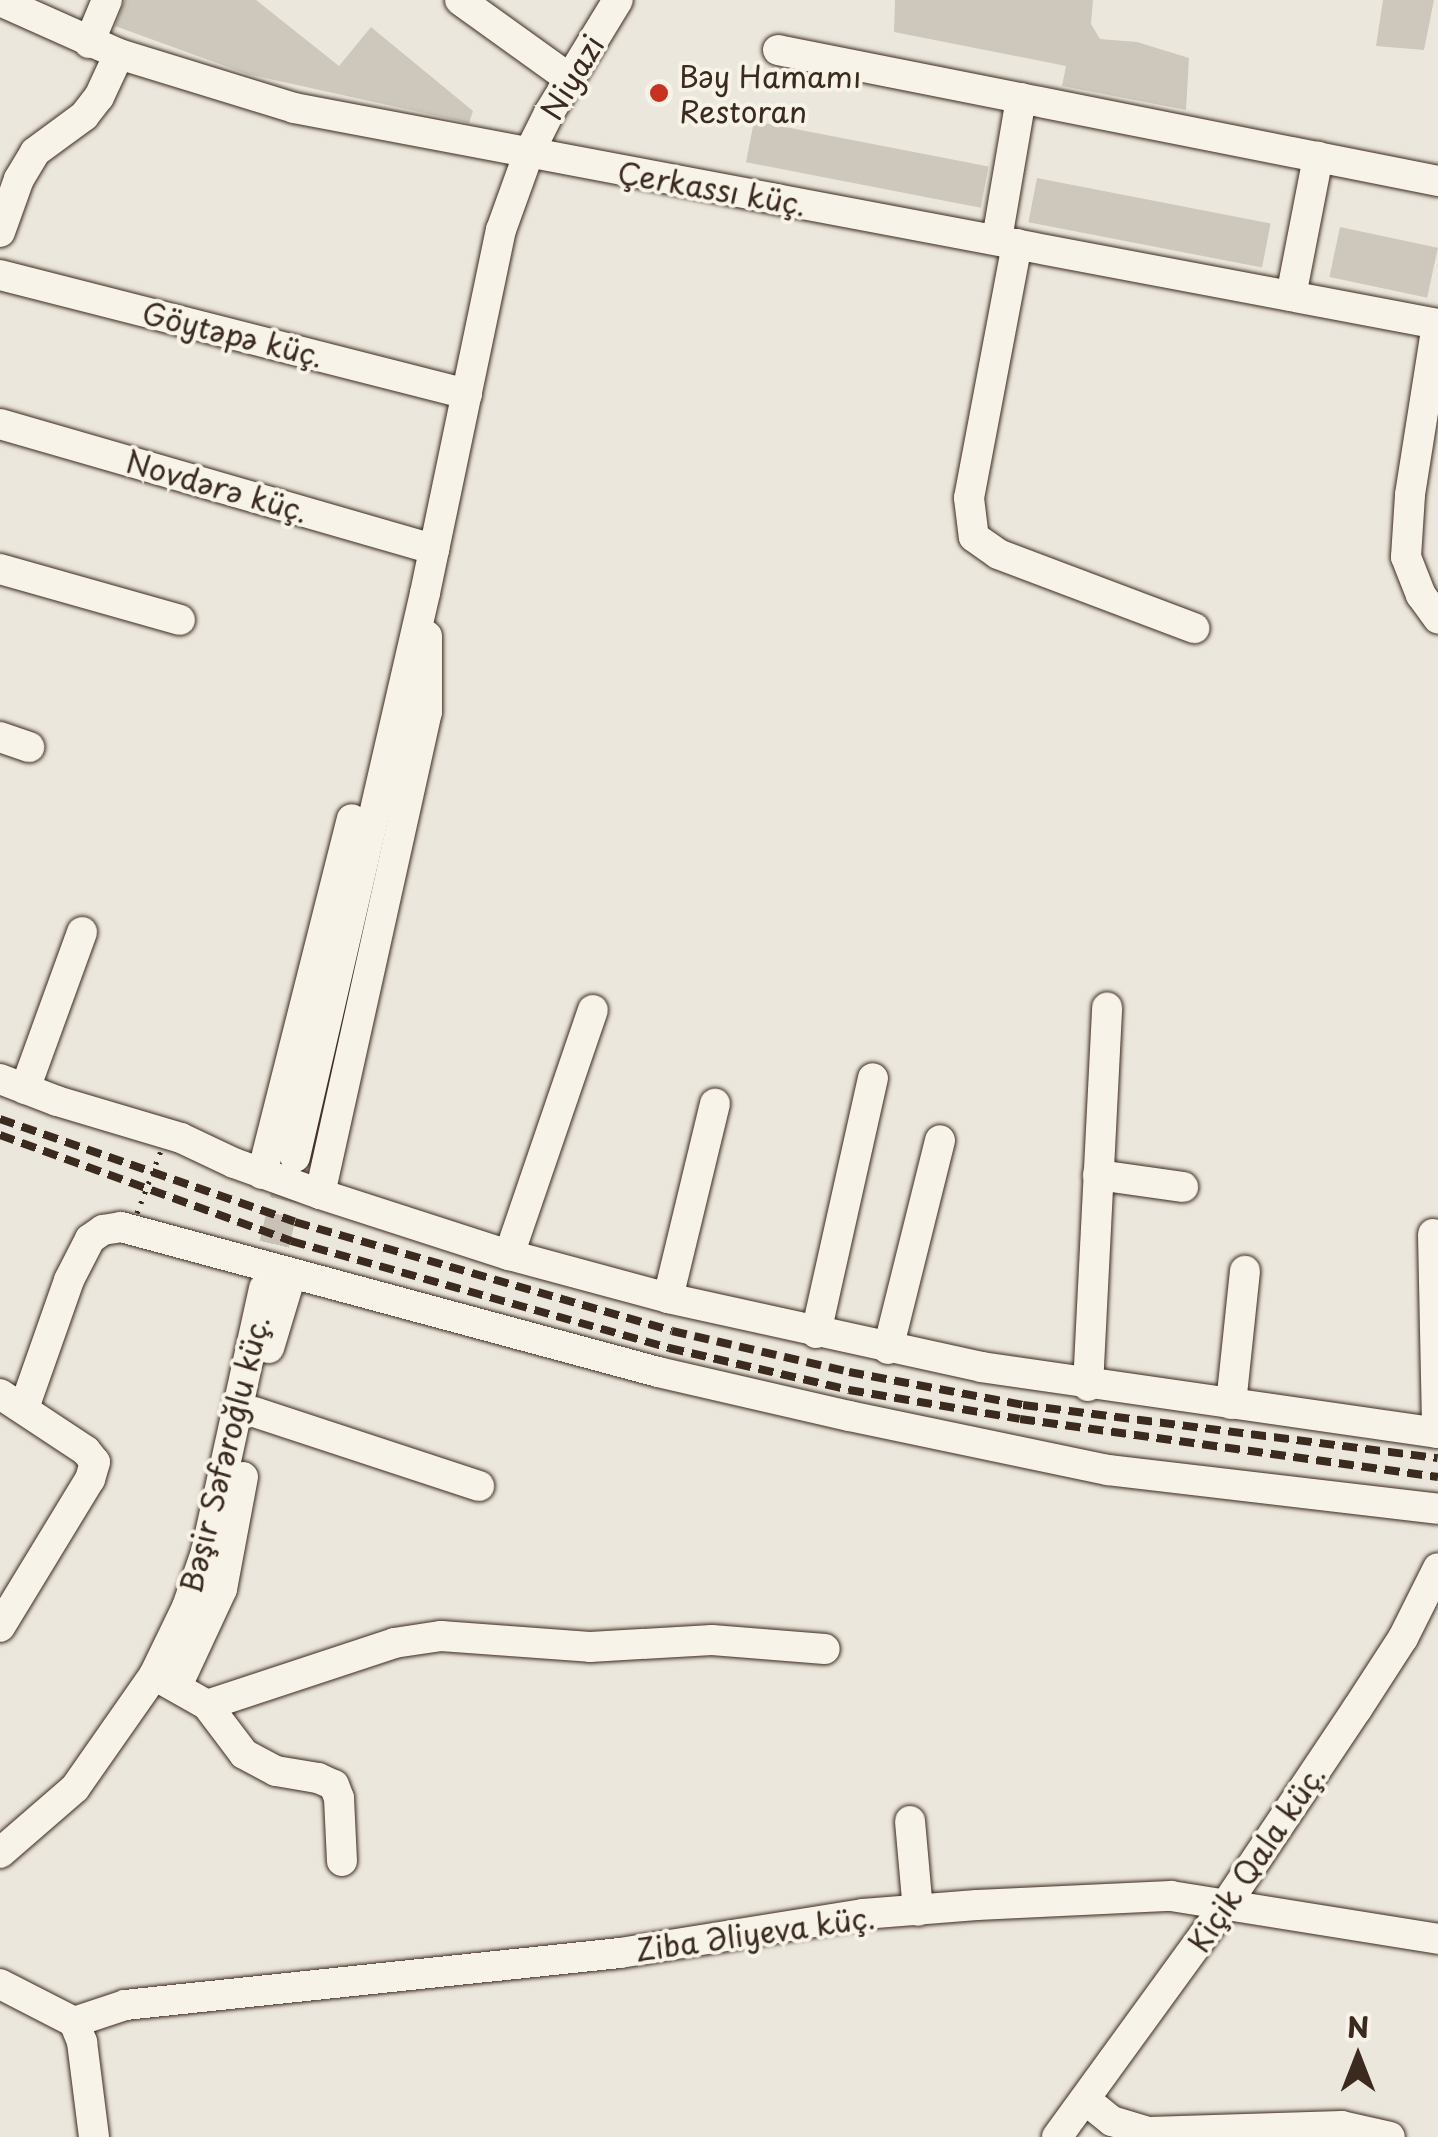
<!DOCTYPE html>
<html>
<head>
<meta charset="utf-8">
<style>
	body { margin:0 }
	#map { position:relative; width:1438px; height:2137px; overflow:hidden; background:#ece7dc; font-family:"Playpen Sans",sans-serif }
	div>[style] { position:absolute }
	.green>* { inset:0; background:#cec8bc; transform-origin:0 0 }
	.minor-tunnel>* { height:30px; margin-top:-15px; transform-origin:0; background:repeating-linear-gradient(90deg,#c9c1b6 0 30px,transparent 0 45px) }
	.roads { filter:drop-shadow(0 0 2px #3b2a1e) drop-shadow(0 0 2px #3b2a1e) }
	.minor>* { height:30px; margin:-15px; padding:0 15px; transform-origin:15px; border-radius:15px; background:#f7f3e8 }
	.rail>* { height:8px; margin-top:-4px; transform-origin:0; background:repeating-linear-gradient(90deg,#3b2a1e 0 15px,transparent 0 23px) }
	.path-bridge>* { height:5px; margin-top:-2.5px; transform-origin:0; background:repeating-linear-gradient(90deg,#3b2a1e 0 2.5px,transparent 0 10.5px) }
	.dots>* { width:28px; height:28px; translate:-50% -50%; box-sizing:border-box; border:5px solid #f7f3e8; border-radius:50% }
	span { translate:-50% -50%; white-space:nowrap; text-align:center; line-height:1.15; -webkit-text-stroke:8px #f7f3e8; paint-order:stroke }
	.poi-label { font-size:30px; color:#3b2a1e }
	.left { translate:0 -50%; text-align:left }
	.street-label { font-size:30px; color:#3b2a1e }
	.north { position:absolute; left:1308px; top:2007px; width:100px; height:100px; -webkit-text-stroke:8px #f7f3e8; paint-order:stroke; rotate:0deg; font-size:28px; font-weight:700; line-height:40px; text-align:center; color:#3b2a1e }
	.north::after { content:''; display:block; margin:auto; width:35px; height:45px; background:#3b2a1e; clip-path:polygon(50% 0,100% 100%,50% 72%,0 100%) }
</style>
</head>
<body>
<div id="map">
	<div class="green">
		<div style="clip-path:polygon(125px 0,256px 0,339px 66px,371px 27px,473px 111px,469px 123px,247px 74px,115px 26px)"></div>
		<div style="clip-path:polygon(895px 0,1093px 0,1091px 24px,1100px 39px,1137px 42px,1189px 58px,1186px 110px,1062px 86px,1066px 66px,894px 32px)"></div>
		<div style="clip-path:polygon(1383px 0,1434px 0,1424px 50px,1376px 46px)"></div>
		<div style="left:754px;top:121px;width:239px;height:42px;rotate:11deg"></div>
		<div style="left:1037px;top:178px;width:238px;height:45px;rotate:11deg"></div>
		<div style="left:1340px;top:227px;width:100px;height:51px;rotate:12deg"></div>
	</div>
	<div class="minor-tunnel">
		<div style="left:264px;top:1288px;width:131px;rotate:-76.8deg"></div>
	</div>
	<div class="roads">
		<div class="minor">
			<div style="left:460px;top:0;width:135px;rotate:35.7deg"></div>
			<div style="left:0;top:1px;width:130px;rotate:24deg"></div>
			<div style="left:119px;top:54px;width:183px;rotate:17.1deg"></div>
			<div style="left:294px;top:108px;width:1164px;rotate:10.69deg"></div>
			<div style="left:89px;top:43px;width:47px;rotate:-67.3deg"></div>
			<div style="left:778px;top:50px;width:673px;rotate:11.23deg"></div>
			<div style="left:0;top:232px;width:56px;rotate:-70.3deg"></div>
			<div style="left:19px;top:179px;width:31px;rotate:-59deg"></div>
			<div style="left:35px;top:152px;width:61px;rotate:-36.3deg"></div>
			<div style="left:84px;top:116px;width:24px;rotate:-52deg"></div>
			<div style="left:99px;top:97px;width:47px;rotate:-65.1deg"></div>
			<div style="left:997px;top:239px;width:143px;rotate:-80.3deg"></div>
			<div style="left:1017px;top:244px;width:258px;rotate:100.7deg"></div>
			<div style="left:969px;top:498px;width:39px;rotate:83deg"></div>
			<div style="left:974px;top:537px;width:29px;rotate:35deg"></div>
			<div style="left:998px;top:554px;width:210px;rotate:20.7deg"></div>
			<div style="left:0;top:275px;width:482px;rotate:14.3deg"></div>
			<div style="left:1291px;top:296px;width:142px;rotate:-79deg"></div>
			<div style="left:1437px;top:324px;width:173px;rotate:99deg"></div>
			<div style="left:1410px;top:495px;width:62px;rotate:93.7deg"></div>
			<div style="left:1406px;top:557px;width:41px;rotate:68.5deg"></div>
			<div style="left:1421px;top:595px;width:29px;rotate:54deg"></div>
			<div style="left:0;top:424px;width:452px;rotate:16.1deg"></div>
			<div style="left:0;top:569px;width:187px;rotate:15.8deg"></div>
			<div style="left:0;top:737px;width:31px;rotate:19deg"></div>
			<div style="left:0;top:1079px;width:61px;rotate:21.1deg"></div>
			<div style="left:57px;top:1101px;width:129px;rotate:16.6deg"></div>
			<div style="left:181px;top:1138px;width:59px;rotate:25.3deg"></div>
			<div style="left:234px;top:1163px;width:91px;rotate:19.8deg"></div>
			<div style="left:320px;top:1194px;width:199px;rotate:17.9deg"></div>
			<div style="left:509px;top:1255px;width:165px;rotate:15.1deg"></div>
			<div style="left:668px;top:1298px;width:321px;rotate:12.4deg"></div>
			<div style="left:981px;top:1367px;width:462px;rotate:8.2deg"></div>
			<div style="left:25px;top:1089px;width:167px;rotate:-70deg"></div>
			<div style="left:295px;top:1157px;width:579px;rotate:-77.02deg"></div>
			<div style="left:425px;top:593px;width:371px;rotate:-78.2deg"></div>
			<div style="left:501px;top:230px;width:80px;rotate:-70.2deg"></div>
			<div style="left:528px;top:155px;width:47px;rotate:-63.4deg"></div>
			<div style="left:549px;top:113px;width:132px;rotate:-58.6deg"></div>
			<div style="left:262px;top:1174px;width:366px;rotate:-75.8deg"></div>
			<div style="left:1098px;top:1175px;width:86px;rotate:8deg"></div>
			<div style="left:320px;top:1194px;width:494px;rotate:-77.5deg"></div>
			<div style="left:427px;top:712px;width:76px;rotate:-90deg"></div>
			<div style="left:1433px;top:1234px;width:199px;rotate:88.8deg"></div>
			<div style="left:509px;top:1255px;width:259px;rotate:-71.1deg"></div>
			<div style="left:668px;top:1298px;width:200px;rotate:-76.4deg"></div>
			<div style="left:816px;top:1333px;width:261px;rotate:-77.4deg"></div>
			<div style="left:269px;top:1348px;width:76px;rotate:-73.2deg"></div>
			<div style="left:888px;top:1349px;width:215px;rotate:-76deg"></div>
			<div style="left:1088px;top:1386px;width:379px;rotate:-87.1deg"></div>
			<div style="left:0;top:1394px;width:103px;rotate:33.5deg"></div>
			<div style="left:86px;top:1451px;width:14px;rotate:51deg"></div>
			<div style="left:95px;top:1462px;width:18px;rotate:106deg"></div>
			<div style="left:90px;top:1479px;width:173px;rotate:121.3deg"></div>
			<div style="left:1231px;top:1404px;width:134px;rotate:-84deg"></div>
			<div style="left:24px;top:1408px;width:136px;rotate:-70.6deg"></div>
			<div style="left:69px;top:1280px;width:46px;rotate:-62.9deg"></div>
			<div style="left:90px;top:1239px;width:16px;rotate:-35deg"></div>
			<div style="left:103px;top:1230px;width:18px;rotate:-9deg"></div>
			<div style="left:121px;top:1227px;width:556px;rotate:15.11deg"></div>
			<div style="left:658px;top:1372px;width:196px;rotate:13deg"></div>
			<div style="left:849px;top:1416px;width:265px;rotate:11.8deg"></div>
			<div style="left:1108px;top:1470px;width:332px;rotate:6.7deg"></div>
			<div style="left:254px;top:1412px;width:237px;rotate:18.2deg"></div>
			<div style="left:154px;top:1675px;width:61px;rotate:29.5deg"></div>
			<div style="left:207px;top:1705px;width:197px;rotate:-18.3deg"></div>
			<div style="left:394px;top:1643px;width:48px;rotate:-8.5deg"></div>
			<div style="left:441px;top:1636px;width:149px;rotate:4.2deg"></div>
			<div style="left:590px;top:1647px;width:122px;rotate:-3.3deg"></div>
			<div style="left:712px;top:1640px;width:113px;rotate:4.6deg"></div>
			<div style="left:177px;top:1686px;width:107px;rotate:-65.1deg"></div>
			<div style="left:222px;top:1589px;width:114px;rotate:-79.4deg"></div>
			<div style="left:207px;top:1705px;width:61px;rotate:52.9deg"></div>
			<div style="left:244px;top:1754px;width:36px;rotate:28deg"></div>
			<div style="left:276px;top:1771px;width:43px;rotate:9.5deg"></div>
			<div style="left:318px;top:1778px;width:17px;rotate:24deg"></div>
			<div style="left:334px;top:1785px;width:14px;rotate:69deg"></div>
			<div style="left:339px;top:1798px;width:63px;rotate:87.3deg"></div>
			<div style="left:910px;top:1821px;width:90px;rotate:84.9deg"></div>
			<div style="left:0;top:1853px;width:99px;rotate:-40.9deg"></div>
			<div style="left:75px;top:1788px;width:138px;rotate:-55deg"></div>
			<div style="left:154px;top:1675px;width:76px;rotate:-64.1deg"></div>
			<div style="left:187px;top:1607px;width:58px;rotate:-70.9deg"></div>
			<div style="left:206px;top:1552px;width:270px;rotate:-77.6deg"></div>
			<div style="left:0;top:1984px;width:83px;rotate:27.2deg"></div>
			<div style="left:74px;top:2022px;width:22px;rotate:68deg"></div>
			<div style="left:82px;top:2042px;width:96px;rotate:82.8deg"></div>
			<div style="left:74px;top:2022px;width:54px;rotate:-18.4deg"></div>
			<div style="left:125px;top:2005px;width:498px;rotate:-6deg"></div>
			<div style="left:620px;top:1953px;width:246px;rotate:-9.1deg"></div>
			<div style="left:863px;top:1914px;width:114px;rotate:-4.5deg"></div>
			<div style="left:977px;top:1905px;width:194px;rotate:-2.7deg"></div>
			<div style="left:1171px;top:1896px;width:270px;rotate:9.1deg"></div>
			<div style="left:1087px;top:2101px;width:32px;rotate:39deg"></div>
			<div style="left:1112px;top:2121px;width:39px;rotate:17deg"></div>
			<div style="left:1149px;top:2132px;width:193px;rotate:-1.8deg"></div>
			<div style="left:1342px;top:2126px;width:49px;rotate:12.9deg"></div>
			<div style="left:1057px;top:2137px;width:286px;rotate:-54deg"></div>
			<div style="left:1225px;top:1906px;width:237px;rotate:-56.2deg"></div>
			<div style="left:1357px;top:1709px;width:85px;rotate:-57.1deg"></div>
			<div style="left:1403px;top:1638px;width:78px;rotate:-63.4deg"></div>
		</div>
	</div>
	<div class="rail">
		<div style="left:0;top:1119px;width:312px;rotate:19.2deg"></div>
		<div style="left:295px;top:1222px;width:392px;rotate:16.1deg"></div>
		<div style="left:672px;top:1331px;width:182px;rotate:13deg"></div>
		<div style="left:849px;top:1372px;width:177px;rotate:10.7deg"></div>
		<div style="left:1023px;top:1405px;width:418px;rotate:7.3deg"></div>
		<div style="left:0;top:1135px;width:310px;rotate:20deg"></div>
		<div style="left:291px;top:1241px;width:393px;rotate:15.8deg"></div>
		<div style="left:669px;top:1348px;width:185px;rotate:13.1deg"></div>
		<div style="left:849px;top:1390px;width:173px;rotate:9.6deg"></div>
		<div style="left:1020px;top:1419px;width:422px;rotate:7.9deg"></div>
	</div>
	<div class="path-bridge">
		<div style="left:137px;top:1213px;width:70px;rotate:-69deg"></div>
	</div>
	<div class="dots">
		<div style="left:659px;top:93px;background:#c8321e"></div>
	</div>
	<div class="poi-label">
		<span class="left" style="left:679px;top:93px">Bәy Hamamı<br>Restoran</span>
	</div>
	<div class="street-label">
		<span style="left:572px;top:77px;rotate:-59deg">Niyazi</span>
		<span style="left:712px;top:188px;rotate:10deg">Çerkassı küç.</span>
		<span style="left:233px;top:334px;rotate:14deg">Göytəpə küç.</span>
		<span style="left:217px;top:486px;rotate:16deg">Novdərə küç.</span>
		<span style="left:224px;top:1454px;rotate:-76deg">Bəşir Səfəroğlu küç.</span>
		<span style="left:1256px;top:1858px;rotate:-56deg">Kiçik Qala küç.</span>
		<span style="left:755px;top:1933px;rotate:-8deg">Ziba Əliyeva küç.</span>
	</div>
	<div class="north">N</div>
</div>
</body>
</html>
